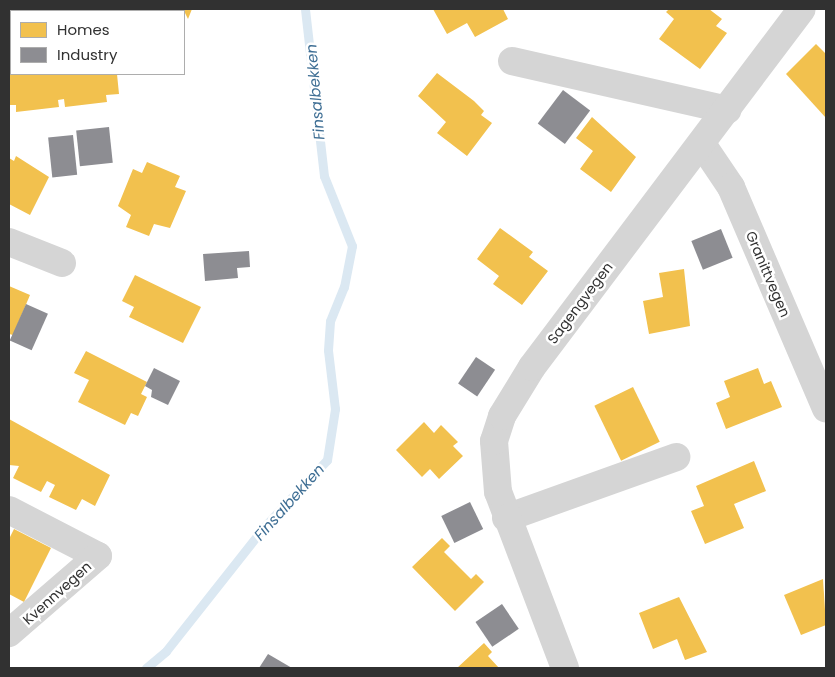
<!DOCTYPE html>
<html>
<head>
<meta charset="utf-8">
<style>
	body { margin:0 }
	#map { position:relative; width:835px; height:677px; overflow:hidden; background:#fff; font-family:Poppins,sans-serif }
	div>[style] { position:absolute }
	.homes>* { inset:0; background:#f2c14e; transform-origin:0 0 }
	.industry>* { inset:0; background:#8d8d92; transform-origin:0 0 }
	.stream>* { height:9px; margin:-4.5px; padding:0 4.5px; transform-origin:4.5px; border-radius:4.5px; background:#dbe8f2 }
	.minor>* { height:28px; margin:-14px; padding:0 14px; transform-origin:14px; border-radius:14px; background:#d5d5d5 }
	span { translate:-50% -50%; white-space:nowrap; text-align:center; line-height:1.15; -webkit-text-stroke:5px #fff; paint-order:stroke }
	.street-label { font-size:14px; color:#313131 }
	.water-label { font-size:15px; color:#3e6e94; font-style:italic }
	.frame { position:absolute; inset:0; border:10px solid #313131; pointer-events:none }
	.legend { position:absolute; left:10px; top:10px; width:175px; height:65px; box-sizing:border-box; background:#fff; border:1px solid #adadad; margin:0; padding:6px 9px; list-style:none; font-size:15px; color:#313131 }
	.legend li { display:flex; align-items:center; gap:10px; height:25px }
	.legend b { width:25px; border:1px solid #adadad }
</style>
</head>
<body>
<div id="map">
	<div class="homes">
		<div style="clip-path:polygon(9px 9px,12px 9px,11px 20px,9px 20px)"></div>
		<div style="clip-path:polygon(160px 9px,192px 9px,188px 19px,184px 11px)"></div>
		<div style="clip-path:polygon(433px 9px,503px 9px,508px 19px,475px 37px,467px 23px,447px 34px)"></div>
		<div style="clip-path:polygon(669px 9px,709px 9px,722px 19px,716px 26px,727px 33px,700px 69px,659px 39px,674px 19px,666px 12px)"></div>
		<div style="clip-path:polygon(816px 44px,826px 54px,826px 118px,786px 74px)"></div>
		<div style="clip-path:polygon(9px 73px,117px 74px,119px 94px,106px 95px,107px 102px,65px 107px,64px 99px,58px 100px,59px 107px,16px 112px,16px 105px,9px 105px)"></div>
		<div style="clip-path:polygon(437px 73px,474px 101px,484px 111px,481px 115px,492px 123px,467px 156px,437px 133px,446px 122px,418px 96px)"></div>
		<div style="clip-path:polygon(592px 117px,636px 157px,611px 192px,580px 169px,593px 151px,576px 138px)"></div>
		<div style="clip-path:polygon(16px 156px,49px 177px,30px 215px,9px 204px,9px 158px,14px 161px)"></div>
		<div style="clip-path:polygon(147px 162px,180px 176px,175px 187px,186px 191px,170px 228px,154px 224px,149px 236px,126px 227px,131px 215px,118px 206px,133px 169px,142px 173px)"></div>
		<div style="clip-path:polygon(500px 228px,533px 252px,529px 257px,548px 271px,522px 305px,493px 284px,499px 276px,477px 259px)"></div>
		<div style="clip-path:polygon(684px 269px,690px 326px,649px 334px,643px 301px,663px 297px,659px 273px)"></div>
		<div style="clip-path:polygon(135px 275px,201px 307px,183px 343px,129px 317px,134px 307px,122px 301px)"></div>
		<div style="clip-path:polygon(9px 286px,30px 295px,13px 335px,9px 334px)"></div>
		<div style="clip-path:polygon(86px 351px,147px 382px,141px 394px,147px 397px,138px 416px,131px 413px,125px 425px,78px 402px,89px 380px,74px 373px)"></div>
		<div style="clip-path:polygon(758px 368px,764px 384px,771px 381px,782px 407px,726px 429px,716px 403px,730px 397px,724px 381px)"></div>
		<div style="left:633px;top:387px;width:61px;height:43px;rotate:64deg"></div>
		<div style="clip-path:polygon(9px 419px,110px 475px,95px 506px,82px 499px,76px 510px,49px 497px,55px 485px,47px 481px,41px 492px,13px 478px,19px 466px,9px 465px)"></div>
		<div style="clip-path:polygon(424px 422px,434px 433px,441px 425px,458px 442px,453px 446px,463px 456px,439px 479px,430px 469px,422px 477px,396px 450px)"></div>
		<div style="clip-path:polygon(754px 461px,766px 491px,734px 504px,744px 528px,705px 544px,691px 511px,704px 506px,696px 486px)"></div>
		<div style="clip-path:polygon(14px 529px,51px 548px,24px 602px,9px 594px,9px 539px)"></div>
		<div style="clip-path:polygon(442px 538px,450px 546px,444px 552px,471px 579px,476px 574px,484px 582px,455px 611px,412px 567px)"></div>
		<div style="clip-path:polygon(823px 579px,826px 625px,801px 635px,784px 595px)"></div>
		<div style="clip-path:polygon(679px 597px,707px 652px,685px 660px,677px 639px,653px 649px,639px 613px)"></div>
		<div style="clip-path:polygon(484px 643px,492px 652px,488px 656px,499px 668px,457px 668px)"></div>
	</div>
	<div class="industry">
		<div style="left:563px;top:90px;width:34px;height:42px;rotate:37deg"></div>
		<div style="left:109px;top:127px;width:36px;height:33px;rotate:84deg"></div>
		<div style="left:73px;top:135px;width:40px;height:25px;rotate:84deg"></div>
		<div style="left:721px;top:229px;width:31px;height:32px;rotate:68deg"></div>
		<div style="clip-path:polygon(249px 251px,250px 267px,237px 268px,238px 278px,205px 281px,203px 254px)"></div>
		<div style="left:26px;top:304px;width:24px;height:40px;rotate:24deg"></div>
		<div style="left:476px;top:357px;width:23px;height:32px;rotate:34deg"></div>
		<div style="clip-path:polygon(154px 368px,180px 381px,168px 405px,151px 397px,152px 390px,145px 386px)"></div>
		<div style="left:470px;top:502px;width:30px;height:32px;rotate:64deg"></div>
		<div style="left:502px;top:604px;width:30px;height:32px;rotate:56deg"></div>
		<div style="clip-path:polygon(268px 654px,292px 668px,259px 668px)"></div>
	</div>
	<div class="stream">
		<div style="left:146px;top:668px;width:26px;rotate:-40deg"></div>
		<div style="left:166px;top:651px;width:158px;rotate:-51.7deg"></div>
		<div style="left:264px;top:527px;width:92px;rotate:-46.8deg"></div>
		<div style="left:327px;top:460px;width:52px;rotate:-81.1deg"></div>
		<div style="left:335px;top:409px;width:59px;rotate:-96.8deg"></div>
		<div style="left:328px;top:350px;width:29px;rotate:-86deg"></div>
		<div style="left:330px;top:321px;width:37px;rotate:-68deg"></div>
		<div style="left:344px;top:287px;width:42px;rotate:-79deg"></div>
		<div style="left:352px;top:246px;width:75px;rotate:-111.8deg"></div>
		<div style="left:324px;top:176px;width:168px;rotate:-96.5deg"></div>
	</div>
	<div class="minor">
		<div style="left:9px;top:54px;width:2px"></div>
		<div style="left:512px;top:61px;width:221px;rotate:12.8deg"></div>
		<div style="left:702px;top:144px;width:52px;rotate:56deg"></div>
		<div style="left:731px;top:187px;width:241px;rotate:66.8deg"></div>
		<div style="left:9px;top:242px;width:57px;rotate:21.6deg"></div>
		<div style="left:9px;top:510px;width:100px;rotate:27.3deg"></div>
		<div style="left:98px;top:556px;width:118px;rotate:139.1deg"></div>
		<div style="left:506px;top:518px;width:181px;rotate:-19.7deg"></div>
		<div style="left:565px;top:668px;width:188px;rotate:-110.8deg"></div>
		<div style="left:498px;top:492px;width:51px;rotate:-94.5deg"></div>
		<div style="left:494px;top:441px;width:26px;rotate:-72deg"></div>
		<div style="left:502px;top:416px;width:57px;rotate:-58.5deg"></div>
		<div style="left:532px;top:367px;width:448px;rotate:-53deg"></div>
	</div>
	<div class="street-label">
		<span style="left:768px;top:274px;rotate:67deg">Granittvegen</span>
		<span style="left:580px;top:303px;rotate:-53deg">Sagengvegen</span>
		<span style="left:57px;top:593px;rotate:-42deg">Kvennvegen</span>
	</div>
	<div class="water-label">
		<span style="left:315px;top:92px;rotate:-95deg">Finsalbekken</span>
		<span style="left:289px;top:502px;rotate:-48deg">Finsalbekken</span>
	</div>
	<div class="frame"></div>
	<ul class="legend">
	<li><b style="height:14px;background:#f2c14e"></b>Homes</li>
	<li><b style="height:14px;background:#8d8d92"></b>Industry</li>
	</ul>
</div>
</body>
</html>
